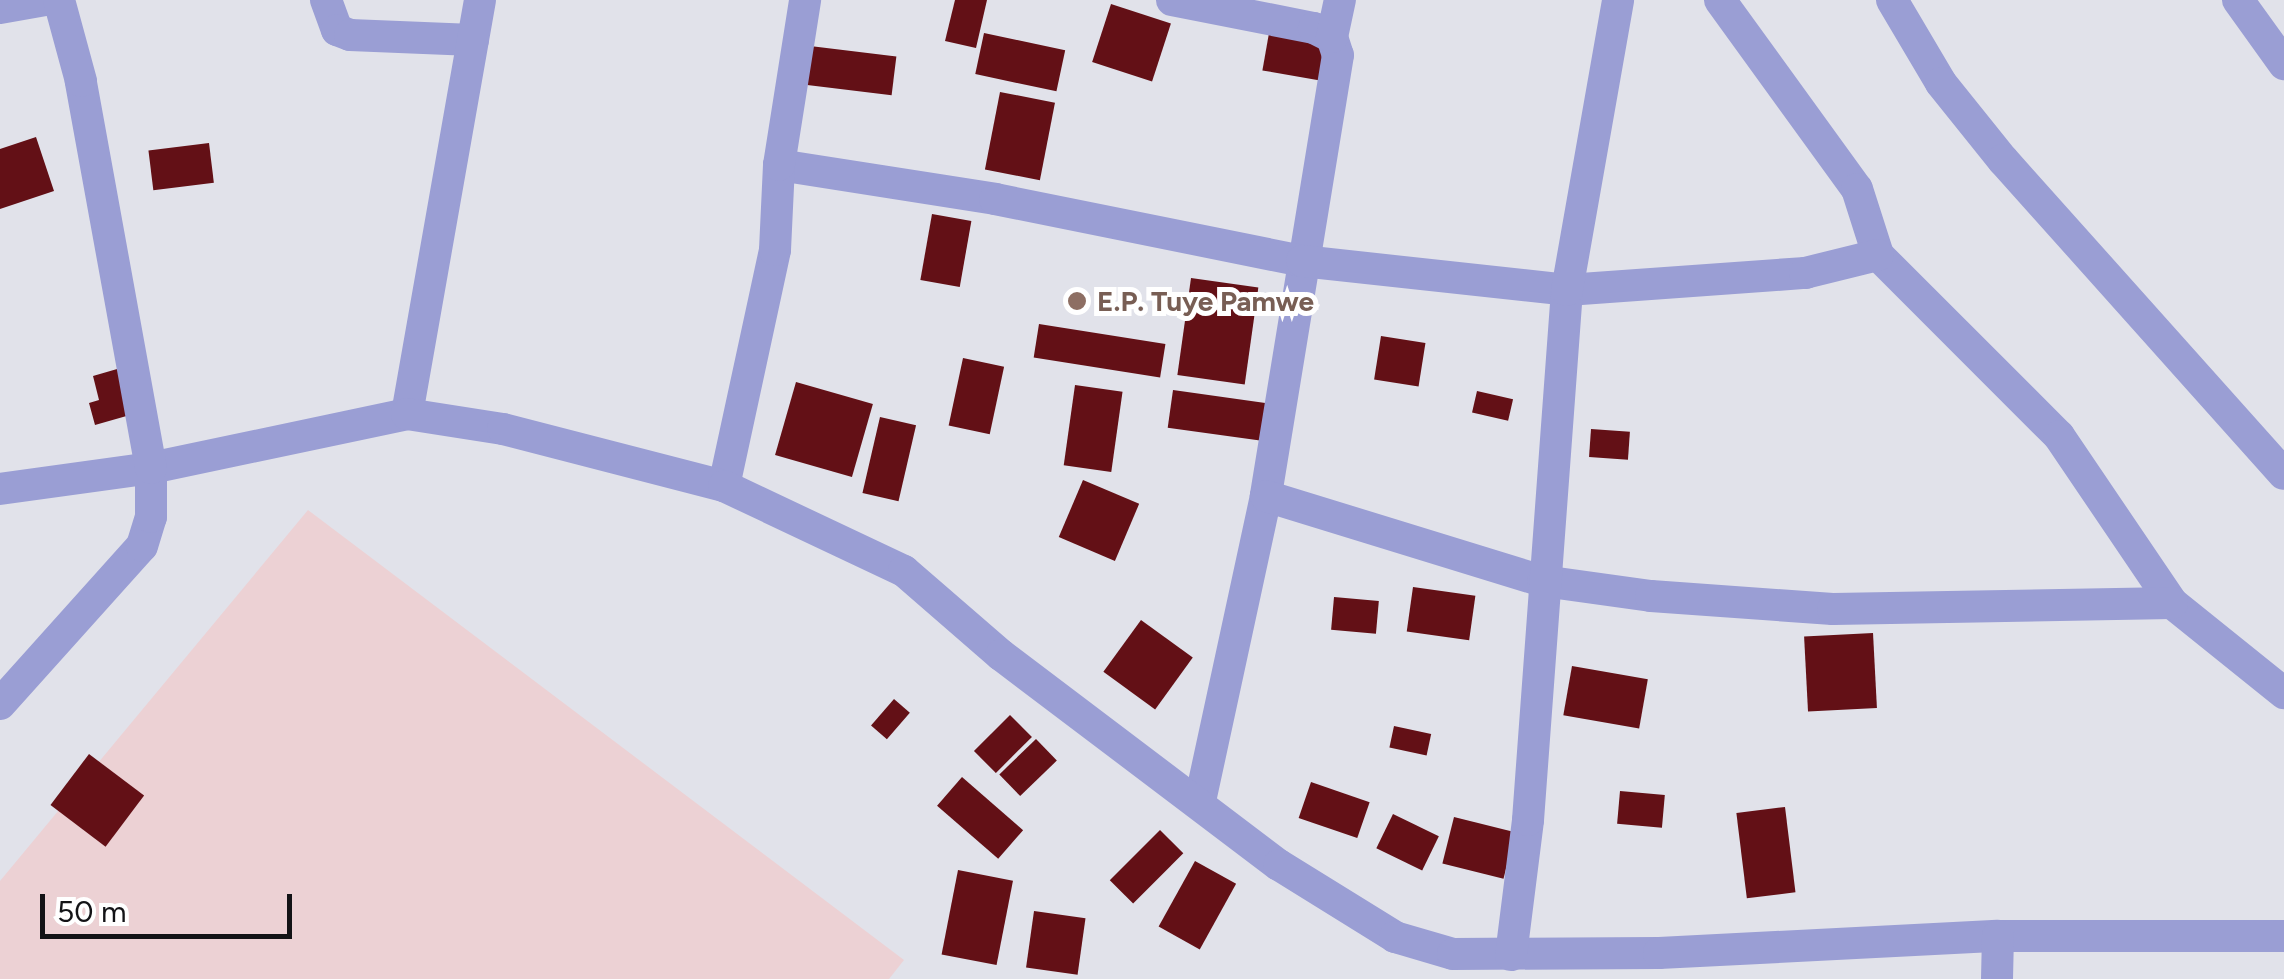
<!DOCTYPE html>
<html>
<head>
<meta charset="utf-8">
<style>
	body { margin:0 }
	#map { position:relative; width:2284px; height:979px; overflow:hidden; background:#e1e2ea; font-family:Figtree,sans-serif }
	div>[style] { position:absolute }
	.industrial>* { inset:0; background:#ecd1d4 }
	.building>* { inset:0; background:#631016; transform-origin:0 0 }
	.street>* { height:32px; margin:-16px; padding:0 16px; transform-origin:16px; border-radius:16px; background:#9a9ed4 }
	.dots>* { width:28px; height:28px; translate:-50% -50%; box-sizing:border-box; border:5px solid #fff; border-radius:50% }
	span { translate:-50% -50%; white-space:nowrap; text-align:center; line-height:1.15; -webkit-text-stroke:10px #fff; paint-order:stroke }
	.education-label { font-size:28px; color:#785e54; font-weight:700 }
	.left { translate:0 -50%; text-align:left }
	.scale { position:absolute; left:40px; top:894px; width:252px; height:45px; box-sizing:border-box; border:5px solid #131316; border-top:0; padding-left:12px; font-size:30px; line-height:35px; white-space:nowrap; color:#131316; -webkit-text-stroke:8px #fff; paint-order:stroke }
</style>
</head>
<body>
<div id="map">
	<div class="industrial">
		<div style="clip-path:polygon(308px 510px,904px 960px,889px 979px,0 979px,0 881px)"></div>
	</div>
	<div class="building">
		<div style="clip-path:polygon(955px 0,987px 0,976px 48px,945px 41px)"></div>
		<div style="left:1111px;top:4px;width:63px;height:61px;rotate:18deg"></div>
		<div style="left:984px;top:33px;width:83px;height:42px;rotate:12deg"></div>
		<div style="left:1269px;top:33px;width:60px;height:38px;rotate:10deg"></div>
		<div style="left:810px;top:46px;width:87px;height:39px;rotate:7deg"></div>
		<div style="left:1000px;top:92px;width:56px;height:79px;rotate:11deg"></div>
		<div style="clip-path:polygon(36px 137px,54px 191px,0 209px,0 149px)"></div>
		<div style="left:209px;top:143px;width:40px;height:61px;rotate:83deg"></div>
		<div style="left:932px;top:214px;width:40px;height:67px;rotate:10deg"></div>
		<div style="left:1191px;top:278px;width:68px;height:98px;rotate:8deg"></div>
		<div style="left:1039px;top:324px;width:128px;height:34px;rotate:9deg"></div>
		<div style="left:1381px;top:336px;width:45px;height:44px;rotate:9deg"></div>
		<div style="left:963px;top:358px;width:42px;height:69px;rotate:12deg"></div>
		<div style="clip-path:polygon(124px 367px,137px 413px,95px 425px,89px 403px,99px 400px,93px 376px)"></div>
		<div style="left:796px;top:382px;width:80px;height:76px;rotate:16deg"></div>
		<div style="left:1075px;top:385px;width:48px;height:81px;rotate:8deg"></div>
		<div style="left:1173px;top:390px;width:95px;height:38px;rotate:8deg"></div>
		<div style="left:1477px;top:391px;width:37px;height:22px;rotate:13deg"></div>
		<div style="left:880px;top:417px;width:37px;height:78px;rotate:13deg"></div>
		<div style="left:1591px;top:429px;width:39px;height:28px;rotate:4deg"></div>
		<div style="left:1083px;top:480px;width:61px;height:62px;rotate:23deg"></div>
		<div style="left:1413px;top:587px;width:63px;height:45px;rotate:8deg"></div>
		<div style="left:1334px;top:597px;width:45px;height:33px;rotate:5deg"></div>
		<div style="left:1141px;top:620px;width:64px;height:64px;rotate:36deg"></div>
		<div style="left:1873px;top:633px;width:75px;height:69px;rotate:87deg"></div>
		<div style="left:1572px;top:666px;width:77px;height:50px;rotate:10deg"></div>
		<div style="left:894px;top:699px;width:21px;height:35px;rotate:41deg"></div>
		<div style="left:1010px;top:715px;width:31px;height:51px;rotate:45deg"></div>
		<div style="left:1394px;top:726px;width:38px;height:22px;rotate:12deg"></div>
		<div style="left:1036px;top:739px;width:30px;height:51px;rotate:46deg"></div>
		<div style="left:89px;top:754px;width:69px;height:64px;rotate:37deg"></div>
		<div style="left:962px;top:777px;width:81px;height:38px;rotate:41deg"></div>
		<div style="left:1311px;top:782px;width:62px;height:38px;rotate:19deg"></div>
		<div style="left:1620px;top:791px;width:45px;height:33px;rotate:5deg"></div>
		<div style="left:1785px;top:807px;width:86px;height:49px;rotate:83deg"></div>
		<div style="left:1393px;top:814px;width:51px;height:38px;rotate:26deg"></div>
		<div style="left:1454px;top:817px;width:63px;height:48px;rotate:14deg"></div>
		<div style="left:1160px;top:830px;width:33px;height:71px;rotate:45deg"></div>
		<div style="left:1195px;top:861px;width:47px;height:75px;rotate:29deg"></div>
		<div style="left:958px;top:870px;width:56px;height:86px;rotate:11deg"></div>
		<div style="left:1034px;top:911px;width:52px;height:57px;rotate:8deg"></div>
	</div>
	<div class="street">
		<div style="left:326px;top:0;width:32px;rotate:70deg"></div>
		<div style="left:337px;top:30px;width:14px;rotate:21deg"></div>
		<div style="left:350px;top:35px;width:123px;rotate:2.3deg"></div>
		<div style="left:1172px;top:0;width:145px;rotate:11.2deg"></div>
		<div style="left:1314px;top:28px;width:20px;rotate:27deg"></div>
		<div style="left:1332px;top:37px;width:19px;rotate:72deg"></div>
		<div style="left:1338px;top:55px;width:447px;rotate:99.3deg"></div>
		<div style="left:1266px;top:496px;width:311px;rotate:102.2deg"></div>
		<div style="left:1720px;top:0;width:233px;rotate:54.1deg"></div>
		<div style="left:1857px;top:189px;width:69px;rotate:72.3deg"></div>
		<div style="left:1878px;top:255px;width:256px;rotate:45deg"></div>
		<div style="left:2059px;top:436px;width:202px;rotate:55.9deg"></div>
		<div style="left:2172px;top:603px;width:144px;rotate:38.8deg"></div>
		<div style="left:1892px;top:0;width:96px;rotate:59.4deg"></div>
		<div style="left:1941px;top:83px;width:99px;rotate:51.2deg"></div>
		<div style="left:2003px;top:160px;width:421px;rotate:48.2deg"></div>
		<div style="left:2238px;top:0;width:79px;rotate:54.3deg"></div>
		<div style="left:0;top:8px;width:46px;rotate:-10.1deg"></div>
		<div style="left:1332px;top:37px;width:38px;rotate:-78deg"></div>
		<div style="left:779px;top:165px;width:219px;rotate:8.9deg"></div>
		<div style="left:995px;top:199px;width:313px;rotate:11.4deg"></div>
		<div style="left:1302px;top:261px;width:267px;rotate:6.2deg"></div>
		<div style="left:1567px;top:290px;width:239px;rotate:-4.1deg"></div>
		<div style="left:1805px;top:273px;width:75px;rotate:-13.9deg"></div>
		<div style="left:407px;top:414px;width:420px;rotate:-80deg"></div>
		<div style="left:724px;top:486px;width:241px;rotate:-77.8deg"></div>
		<div style="left:775px;top:250px;width:85px;rotate:-87.3deg"></div>
		<div style="left:779px;top:165px;width:167px;rotate:-81deg"></div>
		<div style="left:0;top:489px;width:152px;rotate:-7.9deg"></div>
		<div style="left:151px;top:468px;width:262px;rotate:-11.9deg"></div>
		<div style="left:407px;top:414px;width:97px;rotate:8.9deg"></div>
		<div style="left:503px;top:429px;width:228px;rotate:14.5deg"></div>
		<div style="left:724px;top:486px;width:199px;rotate:25.3deg"></div>
		<div style="left:904px;top:571px;width:128px;rotate:40.9deg"></div>
		<div style="left:1001px;top:655px;width:348px;rotate:37.1deg"></div>
		<div style="left:1279px;top:865px;width:137px;rotate:31.8deg"></div>
		<div style="left:1395px;top:937px;width:60px;rotate:16.3deg"></div>
		<div style="left:1453px;top:954px;width:206px;rotate:-0.3deg"></div>
		<div style="left:1659px;top:953px;width:339px;rotate:-2.9deg"></div>
		<div style="left:1998px;top:936px;width:286px"></div>
		<div style="left:1266px;top:496px;width:290px;rotate:17.1deg"></div>
		<div style="left:1543px;top:581px;width:109px;rotate:7.9deg"></div>
		<div style="left:1651px;top:596px;width:182px;rotate:4.1deg"></div>
		<div style="left:1833px;top:609px;width:339px;rotate:-1deg"></div>
		<div style="left:0;top:704px;width:212px;rotate:-48.1deg"></div>
		<div style="left:142px;top:546px;width:30px;rotate:-73deg"></div>
		<div style="left:151px;top:517px;width:49px;rotate:-90deg"></div>
		<div style="left:151px;top:468px;width:393px;rotate:-100.3deg"></div>
		<div style="left:81px;top:81px;width:84px;rotate:-105.2deg"></div>
		<div style="left:1511px;top:955px;width:136px;rotate:-82.8deg"></div>
		<div style="left:1528px;top:820px;width:531px;rotate:-85.79deg"></div>
		<div style="left:1567px;top:290px;width:294px;rotate:-80deg"></div>
		<div style="left:1997px;top:979px;width:43px;rotate:-88.7deg"></div>
	</div>
	<div class="dots">
		<div style="left:1077px;top:301px;background:#8d6e63"></div>
	</div>
	<div class="education-label">
		<span class="left" style="left:1097px;top:301px">E.P. Tuye Pamwe</span>
	</div>
	<div class="scale">50 m</div>
</div>
</body>
</html>
